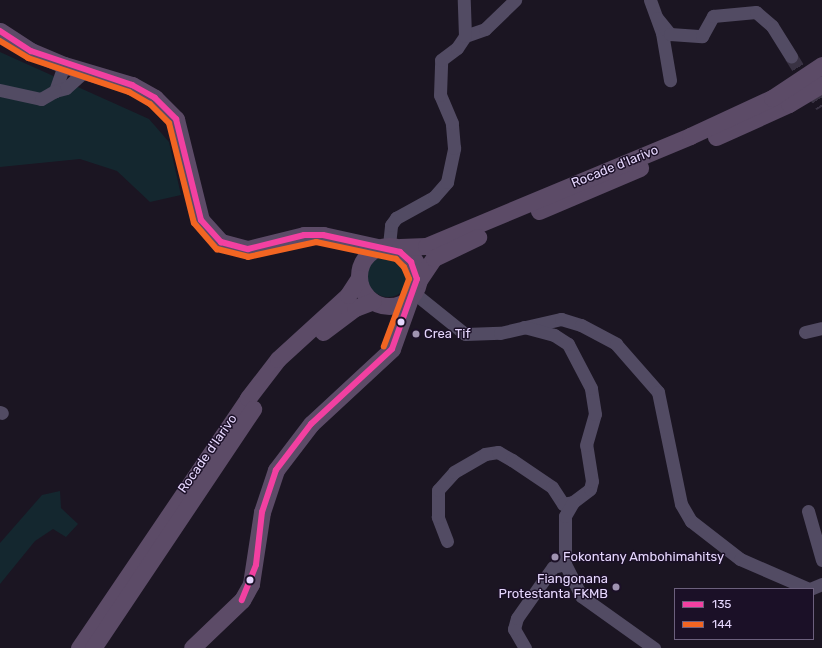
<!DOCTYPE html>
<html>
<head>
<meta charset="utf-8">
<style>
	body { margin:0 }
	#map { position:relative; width:822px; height:648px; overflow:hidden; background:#1b1522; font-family:Rubik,sans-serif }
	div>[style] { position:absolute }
	.green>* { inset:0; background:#14272f }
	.round { border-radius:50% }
	.minor-tunnel>* { height:13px; margin-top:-6.5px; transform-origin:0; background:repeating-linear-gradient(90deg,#393243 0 13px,transparent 0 19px) }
	.minor>* { height:13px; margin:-6.5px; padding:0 6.5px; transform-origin:6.5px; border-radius:6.5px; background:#524b63 }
	.major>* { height:17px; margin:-8.5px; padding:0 8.5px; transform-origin:8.5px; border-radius:8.5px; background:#5c4b67 }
	.major>.ring { margin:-8.5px; padding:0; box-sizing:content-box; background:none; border:17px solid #5c4b67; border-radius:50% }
	.bus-1>* { height:6px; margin:-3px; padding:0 3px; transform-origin:3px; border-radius:3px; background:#f240a1 }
	.bus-2>* { height:6px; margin:-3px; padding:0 3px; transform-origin:3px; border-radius:3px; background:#f26522 }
	.dots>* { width:11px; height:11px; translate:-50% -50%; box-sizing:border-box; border:2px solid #1b1027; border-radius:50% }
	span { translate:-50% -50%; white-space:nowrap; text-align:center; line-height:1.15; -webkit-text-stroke:3px #1b1027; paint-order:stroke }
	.street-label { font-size:13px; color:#e6d7fe }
	.poi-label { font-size:13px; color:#e6d7fe }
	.left { translate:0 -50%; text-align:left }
	.right { translate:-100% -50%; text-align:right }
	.legend { position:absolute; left:674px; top:588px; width:140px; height:52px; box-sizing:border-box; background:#1b1027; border:1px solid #6c607d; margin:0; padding:5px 7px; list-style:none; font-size:12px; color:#e6d7fe }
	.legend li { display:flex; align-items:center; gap:8px; height:20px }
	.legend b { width:20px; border:1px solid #6c607d }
</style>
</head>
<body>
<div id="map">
	<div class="green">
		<div style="clip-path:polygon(0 52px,149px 119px,169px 142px,181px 195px,150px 202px,117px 171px,80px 159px,0 167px)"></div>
		<div class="round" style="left:367px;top:255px;width:42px;height:42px"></div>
		<div style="clip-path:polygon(60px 491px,61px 508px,78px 524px,66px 537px,53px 529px,35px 541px,0 584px,0 543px,42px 495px)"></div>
	</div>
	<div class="minor-tunnel">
		<div style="left:791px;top:56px;width:59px;rotate:58.2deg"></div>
	</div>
	<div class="minor">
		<div style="left:650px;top:0;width:35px;rotate:70deg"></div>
		<div style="left:662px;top:33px;width:48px;rotate:80.3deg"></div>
		<div style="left:657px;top:18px;width:21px;rotate:51deg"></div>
		<div style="left:670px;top:34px;width:32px;rotate:4deg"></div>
		<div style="left:702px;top:36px;width:23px;rotate:-61deg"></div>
		<div style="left:713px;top:16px;width:43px;rotate:-5.3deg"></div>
		<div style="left:756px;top:12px;width:21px;rotate:41deg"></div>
		<div style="left:772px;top:26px;width:36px;rotate:58deg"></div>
		<div style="left:465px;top:36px;width:21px;rotate:-19deg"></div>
		<div style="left:485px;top:29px;width:42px;rotate:-44deg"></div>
		<div style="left:64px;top:65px;width:28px;rotate:109deg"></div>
		<div style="left:55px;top:91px;width:11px;rotate:-15deg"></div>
		<div style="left:66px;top:88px;width:24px;rotate:-42deg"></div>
		<div style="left:0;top:90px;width:42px;rotate:12.4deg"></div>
		<div style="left:41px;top:99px;width:16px;rotate:-30deg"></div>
		<div style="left:389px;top:245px;width:20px;rotate:-84deg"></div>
		<div style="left:391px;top:225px;width:9px;rotate:-54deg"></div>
		<div style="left:396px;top:218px;width:43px;rotate:-28.9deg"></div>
		<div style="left:434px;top:197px;width:20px;rotate:-49deg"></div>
		<div style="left:447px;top:182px;width:35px;rotate:-78deg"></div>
		<div style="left:454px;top:148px;width:25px;rotate:-95deg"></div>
		<div style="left:452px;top:123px;width:30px;rotate:-113deg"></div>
		<div style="left:440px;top:95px;width:35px;rotate:-88deg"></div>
		<div style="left:441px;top:60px;width:20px;rotate:-37deg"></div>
		<div style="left:457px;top:48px;width:14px;rotate:-56deg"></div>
		<div style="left:465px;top:36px;width:36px;rotate:-92deg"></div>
		<div style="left:414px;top:293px;width:65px;rotate:38.8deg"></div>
		<div style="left:465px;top:334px;width:35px;rotate:-2deg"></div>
		<div style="left:500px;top:333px;width:63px;rotate:-12.9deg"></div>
		<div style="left:561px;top:319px;width:21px;rotate:17deg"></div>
		<div style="left:581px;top:325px;width:40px;rotate:28deg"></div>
		<div style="left:616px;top:344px;width:64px;rotate:48.8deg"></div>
		<div style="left:658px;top:392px;width:114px;rotate:78.4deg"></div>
		<div style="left:681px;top:504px;width:20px;rotate:60deg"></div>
		<div style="left:691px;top:521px;width:62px;rotate:37.8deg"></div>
		<div style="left:740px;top:559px;width:75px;rotate:23.5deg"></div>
		<div style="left:805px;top:332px;width:17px;rotate:-13deg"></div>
		<div style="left:0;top:412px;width:2px;rotate:27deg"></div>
		<div style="left:808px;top:511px;width:51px;rotate:74.1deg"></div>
		<div style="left:447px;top:541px;width:26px;rotate:-111deg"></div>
		<div style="left:438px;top:517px;width:27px;rotate:-90deg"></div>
		<div style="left:438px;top:490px;width:24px;rotate:-48deg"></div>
		<div style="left:454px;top:472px;width:36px;rotate:-30deg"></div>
		<div style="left:485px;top:454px;width:13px;rotate:-9deg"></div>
		<div style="left:498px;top:452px;width:16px;rotate:30deg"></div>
		<div style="left:512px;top:460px;width:48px;rotate:34deg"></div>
		<div style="left:552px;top:487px;width:20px;rotate:57deg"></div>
		<div style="left:563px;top:504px;width:10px;rotate:-11deg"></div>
		<div style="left:573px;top:502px;width:21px;rotate:-37deg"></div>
		<div style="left:590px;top:489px;width:8px;rotate:-76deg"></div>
		<div style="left:592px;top:481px;width:36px;rotate:-99deg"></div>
		<div style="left:586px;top:445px;width:32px;rotate:-74deg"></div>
		<div style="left:595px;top:414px;width:26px;rotate:-99deg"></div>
		<div style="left:591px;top:388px;width:50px;rotate:-117.6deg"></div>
		<div style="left:568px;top:344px;width:17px;rotate:-147deg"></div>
		<div style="left:554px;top:335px;width:31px;rotate:-165deg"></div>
		<div style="left:565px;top:564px;width:48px;rotate:-90deg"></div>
		<div style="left:565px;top:516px;width:16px;rotate:-60deg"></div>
		<div style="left:810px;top:589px;width:13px;rotate:-23deg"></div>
		<div style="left:525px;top:648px;width:22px;rotate:-120deg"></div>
		<div style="left:514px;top:629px;width:11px;rotate:-75deg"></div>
		<div style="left:517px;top:618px;width:62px;rotate:-54.8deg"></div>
		<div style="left:553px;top:567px;width:12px;rotate:-14deg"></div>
		<div style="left:565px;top:564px;width:36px;rotate:63deg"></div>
		<div style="left:581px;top:596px;width:90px;rotate:35.5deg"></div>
	</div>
	<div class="major">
		<div style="left:0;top:31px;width:37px;rotate:33deg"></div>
		<div style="left:31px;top:51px;width:36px;rotate:23deg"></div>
		<div style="left:64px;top:65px;width:71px;rotate:16.4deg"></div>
		<div style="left:132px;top:85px;width:26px;rotate:29deg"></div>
		<div style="left:155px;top:98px;width:30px;rotate:45deg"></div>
		<div style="left:176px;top:119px;width:104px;rotate:76.1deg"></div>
		<div style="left:201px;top:220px;width:30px;rotate:48deg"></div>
		<div style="left:221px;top:242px;width:28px;rotate:15deg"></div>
		<div style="left:248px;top:249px;width:58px;rotate:-14deg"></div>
		<div style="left:304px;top:235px;width:19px"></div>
		<div style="left:323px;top:235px;width:79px;rotate:12.4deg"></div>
		<div style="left:400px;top:252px;width:15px;rotate:42deg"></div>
		<div style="left:411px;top:262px;width:18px;rotate:71deg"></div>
		<div style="left:417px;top:279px;width:74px;rotate:109.7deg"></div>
		<div style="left:392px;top:349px;width:110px;rotate:137.2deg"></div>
		<div style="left:311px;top:424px;width:58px;rotate:127.3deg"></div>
		<div style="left:276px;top:470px;width:44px;rotate:108.4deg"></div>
		<div style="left:262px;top:512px;width:73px;rotate:98.7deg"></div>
		<div style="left:251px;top:584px;width:18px;rotate:119deg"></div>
		<div style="left:242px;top:600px;width:69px;rotate:136.2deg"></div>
		<div style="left:716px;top:137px;width:80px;rotate:-24.3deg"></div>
		<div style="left:789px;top:104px;width:39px;rotate:-31deg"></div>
		<div style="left:539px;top:211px;width:110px;rotate:-23.1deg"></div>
		<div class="ring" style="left:359px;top:246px;width:43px;height:43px"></div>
		<div style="left:400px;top:247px;width:26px;rotate:-2deg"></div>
		<div style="left:426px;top:246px;width:286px;rotate:-22.6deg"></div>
		<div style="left:690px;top:136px;width:90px;rotate:-24.9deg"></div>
		<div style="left:772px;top:98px;width:60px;rotate:-33.4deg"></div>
		<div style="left:419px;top:280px;width:27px;rotate:-56deg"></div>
		<div style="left:434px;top:258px;width:49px;rotate:-25.5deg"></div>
		<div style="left:323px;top:332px;width:40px;rotate:-37deg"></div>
		<div style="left:355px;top:308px;width:19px;rotate:-21deg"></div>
		<div style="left:79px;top:648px;width:302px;rotate:-55.9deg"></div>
		<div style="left:248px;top:398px;width:49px;rotate:-52.4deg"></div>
		<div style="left:278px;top:359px;width:95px;rotate:-42.4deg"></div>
		<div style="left:348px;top:295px;width:20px;rotate:-57deg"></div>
		<div style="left:93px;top:648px;width:288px;rotate:-56.2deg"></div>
	</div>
	<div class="bus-1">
		<div style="left:0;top:31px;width:37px;rotate:33deg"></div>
		<div style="left:31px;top:51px;width:107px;rotate:18.6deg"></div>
		<div style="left:132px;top:85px;width:26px;rotate:29deg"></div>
		<div style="left:155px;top:98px;width:30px;rotate:45deg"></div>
		<div style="left:176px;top:119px;width:104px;rotate:76.1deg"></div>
		<div style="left:201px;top:220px;width:30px;rotate:48deg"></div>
		<div style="left:221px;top:242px;width:28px;rotate:15deg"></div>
		<div style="left:248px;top:249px;width:58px;rotate:-14deg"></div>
		<div style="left:304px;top:235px;width:19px"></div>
		<div style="left:323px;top:235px;width:79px;rotate:12.4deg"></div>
		<div style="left:400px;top:252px;width:15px;rotate:42deg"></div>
		<div style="left:411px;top:262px;width:18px;rotate:71deg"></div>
		<div style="left:417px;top:279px;width:74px;rotate:109.7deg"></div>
		<div style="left:392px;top:349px;width:110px;rotate:137.2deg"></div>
		<div style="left:311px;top:424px;width:58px;rotate:127.3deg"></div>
		<div style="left:276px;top:470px;width:44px;rotate:108.4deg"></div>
		<div style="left:262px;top:512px;width:53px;rotate:96.5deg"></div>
		<div style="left:256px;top:565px;width:38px;rotate:112deg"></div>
	</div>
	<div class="bus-2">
		<div style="left:0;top:41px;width:33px;rotate:31deg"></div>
		<div style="left:28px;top:58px;width:107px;rotate:18.6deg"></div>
		<div style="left:129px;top:92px;width:24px;rotate:30deg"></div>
		<div style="left:150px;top:104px;width:27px;rotate:45deg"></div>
		<div style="left:169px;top:123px;width:103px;rotate:76deg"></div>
		<div style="left:194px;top:223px;width:35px;rotate:49deg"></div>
		<div style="left:217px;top:249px;width:32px;rotate:14deg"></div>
		<div style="left:248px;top:257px;width:70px;rotate:-12.4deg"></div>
		<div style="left:316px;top:242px;width:82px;rotate:12deg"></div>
		<div style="left:396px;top:259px;width:11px;rotate:45deg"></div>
		<div style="left:404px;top:267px;width:13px;rotate:67deg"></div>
		<div style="left:409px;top:279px;width:72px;rotate:110.5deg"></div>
	</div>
	<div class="dots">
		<div style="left:401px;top:322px;background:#e6d7fe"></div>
		<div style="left:416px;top:334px;background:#9f93b1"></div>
		<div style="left:555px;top:557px;background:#9f93b1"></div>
		<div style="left:250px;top:580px;background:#e6d7fe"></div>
		<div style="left:616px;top:587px;background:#9f93b1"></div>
	</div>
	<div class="street-label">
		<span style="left:615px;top:167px;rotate:-22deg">Rocade d'Iarivo</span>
		<span style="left:208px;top:454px;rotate:-55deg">Rocade d'Iarivo</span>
	</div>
	<div class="poi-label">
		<span class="left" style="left:424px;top:334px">Crea Tif</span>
		<span class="left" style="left:563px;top:557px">Fokontany Ambohimahitsy</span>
		<span class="right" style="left:608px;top:587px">Fiangonana<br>Protestanta FKMB</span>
	</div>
	<ul class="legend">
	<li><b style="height:5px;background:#f240a1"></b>135</li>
	<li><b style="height:5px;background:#f26522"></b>144</li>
	</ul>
</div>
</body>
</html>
